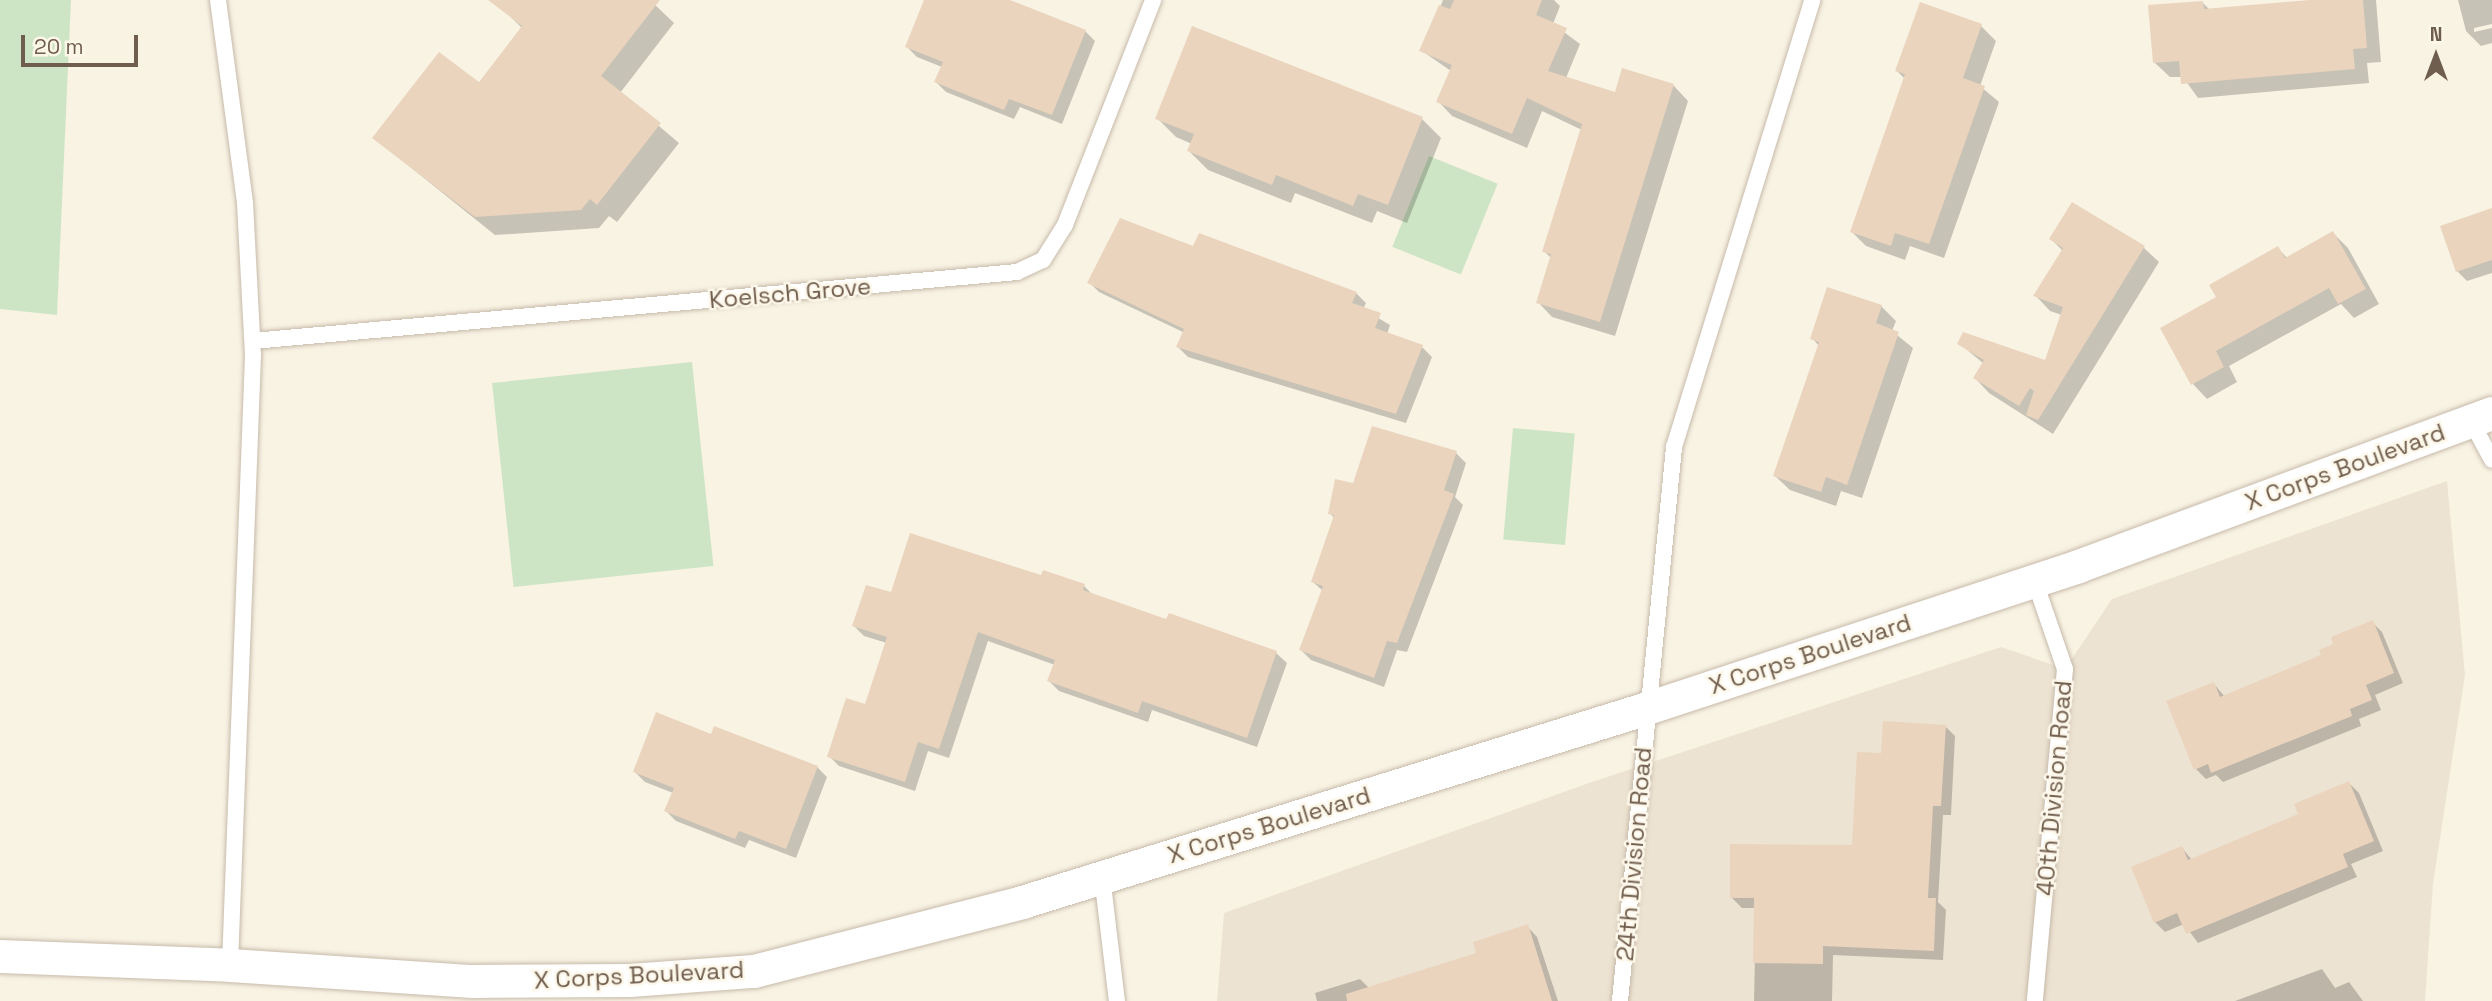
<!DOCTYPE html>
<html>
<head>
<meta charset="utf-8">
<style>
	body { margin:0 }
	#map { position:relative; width:2492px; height:1001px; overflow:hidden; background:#f9f3e4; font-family:"Space Grotesk",sans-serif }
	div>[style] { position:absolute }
	.residential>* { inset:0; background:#ede3d2 }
	.green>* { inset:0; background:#cee5c5; transform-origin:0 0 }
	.shadow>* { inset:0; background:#0003 }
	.building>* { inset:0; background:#ead4bd }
	.roads { filter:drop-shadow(0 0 2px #c7baaa) drop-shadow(0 0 2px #c7baaa) }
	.service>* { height:16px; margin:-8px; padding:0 8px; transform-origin:8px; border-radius:8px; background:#fff }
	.minor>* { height:33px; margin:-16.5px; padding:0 16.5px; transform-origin:16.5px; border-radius:16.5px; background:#fff }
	span { translate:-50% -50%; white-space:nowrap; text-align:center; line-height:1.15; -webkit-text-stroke:5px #fdf7ea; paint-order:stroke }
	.street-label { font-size:24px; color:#6f5d4d }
	.north { position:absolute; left:2401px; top:21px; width:70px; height:70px; -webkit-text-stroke:5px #fdf7ea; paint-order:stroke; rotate:0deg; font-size:19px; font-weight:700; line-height:28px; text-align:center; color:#6f5d4d }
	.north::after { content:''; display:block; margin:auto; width:24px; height:32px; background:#6f5d4d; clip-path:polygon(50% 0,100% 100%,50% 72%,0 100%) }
	.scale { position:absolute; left:21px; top:35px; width:117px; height:32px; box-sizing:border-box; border:4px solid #6f5d4d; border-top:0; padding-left:9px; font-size:21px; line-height:24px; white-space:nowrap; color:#6f5d4d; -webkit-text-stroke:5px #fdf7ea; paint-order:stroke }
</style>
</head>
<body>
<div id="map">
	<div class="residential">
		<div style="clip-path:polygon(2447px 481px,2465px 675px,2433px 884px,2425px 1001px,1217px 1001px,1224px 913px,1589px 783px,2001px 647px,2065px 669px,2112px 599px)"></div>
	</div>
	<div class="green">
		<div style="clip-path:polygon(0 0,71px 0,57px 315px,0 309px)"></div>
		<div style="left:1429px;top:156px;width:74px;height:98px;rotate:22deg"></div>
		<div style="left:692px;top:362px;width:205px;height:201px;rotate:84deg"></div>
		<div style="left:1513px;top:428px;width:62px;height:112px;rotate:5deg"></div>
	</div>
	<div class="shadow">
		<div style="clip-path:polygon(494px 0,650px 0,674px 23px,620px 93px,679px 143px,617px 222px,609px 216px,599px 228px,495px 235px,374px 138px,479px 84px,522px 28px)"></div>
		<div style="clip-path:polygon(926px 0,999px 0,1085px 31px,1095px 41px,1062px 124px,1020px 107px,1014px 119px,946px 92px,936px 82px,942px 67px,917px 57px,907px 47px)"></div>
		<div style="clip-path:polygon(1443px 0,1554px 0,1560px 6px,1553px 24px,1580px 44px,1566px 78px,1616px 94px,1623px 70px,1674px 86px,1688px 101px,1615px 336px,1552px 317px,1538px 302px,1551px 258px,1544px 251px,1582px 130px,1542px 111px,1527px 148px,1452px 116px,1438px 101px,1451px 71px,1422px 51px)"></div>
		<div style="clip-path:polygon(2316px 0,2376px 0,2381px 62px,2367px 63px,2369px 83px,2198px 98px,2183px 77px,2170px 77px,2155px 63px,2203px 3px,2210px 10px)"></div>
		<div style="clip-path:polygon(2458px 0,2492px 0,2492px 24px,2474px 28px,2474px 32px,2492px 28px,2492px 43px,2481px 46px,2466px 31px)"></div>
		<div style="clip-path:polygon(1921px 4px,1981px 26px,1996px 41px,1980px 86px,1999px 102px,1944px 258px,1910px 246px,1905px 260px,1866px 246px,1852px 232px,1905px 79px,1897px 71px)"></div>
		<div style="clip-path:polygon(1157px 118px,1422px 119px,1441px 138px,1407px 223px,1377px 211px,1372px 223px,1295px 193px,1291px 203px,1208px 170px,1189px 151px,1192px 144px,1176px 137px)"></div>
		<div style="clip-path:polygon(2073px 204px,2144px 248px,2159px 262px,2053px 434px,1989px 393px,1975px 378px,1984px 364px,1959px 343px,2046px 362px,2062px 315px,2050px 311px,2036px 296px,2063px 251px,2051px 239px)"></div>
		<div style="clip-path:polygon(2492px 210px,2492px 273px,2467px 281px,2457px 271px)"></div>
		<div style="clip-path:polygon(2333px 233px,2348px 248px,2379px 304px,2354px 318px,2341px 304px,2229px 366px,2237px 382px,2207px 399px,2193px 384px,2278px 248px,2287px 258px)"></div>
		<div style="clip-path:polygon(1194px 249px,1356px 293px,1366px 303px,1363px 309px,1390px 325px,1387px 334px,1422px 347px,1432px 357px,1406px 423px,1188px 357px,1178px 347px,1185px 333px,1099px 292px,1089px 282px)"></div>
		<div style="clip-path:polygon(1881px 306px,1896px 321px,1892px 331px,1913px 348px,1862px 498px,1841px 491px,1836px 506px,1790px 490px,1775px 476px,1819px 346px,1812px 338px)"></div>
		<div style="clip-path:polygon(1456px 453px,1466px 463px,1455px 497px,1463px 505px,1407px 652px,1397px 650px,1384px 687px,1311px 660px,1301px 650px,1323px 591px,1313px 582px,1335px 519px,1330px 513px,1354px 486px)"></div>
		<div style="clip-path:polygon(1042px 577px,1084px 586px,1094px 596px,1168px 621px,1170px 616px,1276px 653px,1287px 663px,1257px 747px,1152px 710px,1148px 722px,1059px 691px,1049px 681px,1055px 665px,988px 641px,949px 758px,928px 751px,915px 791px,839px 766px,829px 756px,866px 706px,887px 643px,864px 636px,854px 626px,892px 594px)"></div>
		<div style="clip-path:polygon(2372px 622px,2382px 632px,2403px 683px,2375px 695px,2381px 710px,2359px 719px,2361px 726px,2223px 782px,2216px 775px,2206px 779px,2196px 769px,2168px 702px,2214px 684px,2225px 697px,2324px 656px)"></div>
		<div style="clip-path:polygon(1945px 726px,1955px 736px,1951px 815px,1943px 815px,1938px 902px,1946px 910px,1943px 960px,1833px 955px,1832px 1001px,1754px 1001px,1756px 908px,1742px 908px,1732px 898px,1854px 847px,1883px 755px)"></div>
		<div style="clip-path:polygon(712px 736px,817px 767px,827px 777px,796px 858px,749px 840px,745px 848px,676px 821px,666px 811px,673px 793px,645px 782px,635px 772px)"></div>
		<div style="clip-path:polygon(2349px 783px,2359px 793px,2383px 851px,2351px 864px,2357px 877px,2198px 943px,2184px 924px,2165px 932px,2155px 922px,2182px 848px,2192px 860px,2300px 815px)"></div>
		<div style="clip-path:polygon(1527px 926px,1537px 937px,1558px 1001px,1317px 1001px,1315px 993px,1360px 979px,1369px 988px,1479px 954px)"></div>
		<div style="clip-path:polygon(2322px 969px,2335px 988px,2349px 982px,2363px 1001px,2235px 1001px)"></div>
	</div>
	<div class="building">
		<div style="clip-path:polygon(488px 0,660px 0,601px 76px,661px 123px,597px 205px,590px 199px,581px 210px,475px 217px,372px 138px,439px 52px,479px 82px,522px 26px)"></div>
		<div style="clip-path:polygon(924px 0,1010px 0,1086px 30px,1052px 115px,1009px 99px,1004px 110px,934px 82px,943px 62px,905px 47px)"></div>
		<div style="clip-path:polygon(1454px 0,1542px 0,1536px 15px,1567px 28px,1548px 71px,1615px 92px,1622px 68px,1674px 84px,1600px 322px,1536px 303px,1551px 254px,1542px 252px,1582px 124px,1527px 98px,1512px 134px,1436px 102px,1452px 65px,1419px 51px,1439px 5px,1450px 9px)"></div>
		<div style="clip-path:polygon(2310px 0,2363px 0,2367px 48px,2353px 49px,2355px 69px,2181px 84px,2179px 61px,2153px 63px,2148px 5px,2203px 1px,2204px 9px)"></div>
		<div style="clip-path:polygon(1920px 2px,1982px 24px,1963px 78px,1985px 86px,1929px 244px,1895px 233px,1891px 246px,1850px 232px,1905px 74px,1895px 71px)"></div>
		<div style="clip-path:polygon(1192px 26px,1423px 117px,1388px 205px,1358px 194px,1353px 206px,1276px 175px,1272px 185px,1187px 151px,1194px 134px,1155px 119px)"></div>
		<div style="clip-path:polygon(2072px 202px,2145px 246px,2038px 420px,2026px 415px,2034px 391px,2030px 388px,2019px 406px,1973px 378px,1984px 360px,1957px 344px,1963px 332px,2045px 360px,2063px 307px,2033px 296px,2063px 248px,2049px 239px)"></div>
		<div style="clip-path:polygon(2492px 208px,2492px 260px,2456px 272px,2440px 226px)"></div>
		<div style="clip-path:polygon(1120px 218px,1193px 246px,1199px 233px,1357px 292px,1352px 303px,1381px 313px,1375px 328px,1423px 345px,1396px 414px,1176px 347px,1184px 329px,1087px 283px)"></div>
		<div style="clip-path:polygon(2333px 231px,2366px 289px,2338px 304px,2329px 288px,2216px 351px,2224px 367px,2191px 385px,2160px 328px,2216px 297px,2209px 285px,2278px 246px,2285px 258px)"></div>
		<div style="clip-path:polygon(1827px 287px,1882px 305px,1876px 323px,1899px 332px,1847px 485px,1826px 477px,1821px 492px,1773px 476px,1819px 342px,1810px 339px)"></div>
		<div style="clip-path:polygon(1372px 426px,1457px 451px,1444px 490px,1454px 494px,1397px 643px,1387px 641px,1374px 678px,1299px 650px,1323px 586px,1311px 582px,1334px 515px,1328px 514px,1335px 479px,1353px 483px)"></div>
		<div style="clip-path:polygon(910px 533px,1041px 575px,1043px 570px,1085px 584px,1083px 590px,1166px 619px,1169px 613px,1277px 651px,1247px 738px,1142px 701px,1138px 713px,1047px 681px,1055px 660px,978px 632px,939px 749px,918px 742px,905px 782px,827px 757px,846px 698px,865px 704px,887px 637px,852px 626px,866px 585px,891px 592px)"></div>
		<div style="clip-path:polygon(2373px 620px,2394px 673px,2366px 685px,2372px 700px,2350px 709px,2352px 716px,2211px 773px,2208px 764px,2194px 770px,2166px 701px,2214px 682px,2220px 697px,2321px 655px,2319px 650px,2333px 644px,2331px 637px)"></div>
		<div style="clip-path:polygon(656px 712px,711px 734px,714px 726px,818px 766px,786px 849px,739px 831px,735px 839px,664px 811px,674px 788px,633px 772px)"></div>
		<div style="clip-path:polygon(1883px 721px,1946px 725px,1941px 806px,1933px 806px,1928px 898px,1936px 898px,1934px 951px,1823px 946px,1823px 964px,1753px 963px,1754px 898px,1730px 898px,1730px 844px,1852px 845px,1857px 752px,1881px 753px)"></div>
		<div style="clip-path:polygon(2349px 781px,2374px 841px,2343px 854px,2348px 867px,2186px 934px,2177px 913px,2154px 923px,2131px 867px,2182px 846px,2188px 860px,2298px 814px,2294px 804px)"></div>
		<div style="clip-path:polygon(1528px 924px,1552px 1001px,1347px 1001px,1346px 994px,1476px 953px,1473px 942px)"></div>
	</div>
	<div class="roads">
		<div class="service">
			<div style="left:218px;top:0;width:205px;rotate:82.4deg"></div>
			<div style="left:245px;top:203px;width:152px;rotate:87deg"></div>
			<div style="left:253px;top:355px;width:610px;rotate:92.16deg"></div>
			<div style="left:253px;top:341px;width:767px;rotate:-5.16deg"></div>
			<div style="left:1017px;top:272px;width:29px;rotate:-25deg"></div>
			<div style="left:1043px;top:260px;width:41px;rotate:-57.8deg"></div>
			<div style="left:1065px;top:225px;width:242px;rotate:-68.6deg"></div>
			<div style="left:2471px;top:421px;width:44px;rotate:61.7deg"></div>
			<div style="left:2034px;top:579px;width:95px;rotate:71deg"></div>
			<div style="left:2065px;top:669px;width:333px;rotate:95.2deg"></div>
			<div style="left:1102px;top:876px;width:126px;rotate:83.2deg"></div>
			<div style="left:1620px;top:1001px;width:557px;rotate:-84.43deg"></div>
			<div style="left:1674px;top:447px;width:468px;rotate:-72.8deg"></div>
		</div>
		<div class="minor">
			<div style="left:0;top:956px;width:230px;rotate:2.2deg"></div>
			<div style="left:230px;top:965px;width:243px;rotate:3.8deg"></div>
			<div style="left:472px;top:981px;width:158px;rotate:-0.4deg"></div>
			<div style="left:630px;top:980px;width:124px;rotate:-4.2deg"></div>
			<div style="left:754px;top:971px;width:277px;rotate:-14.4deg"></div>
			<div style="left:1022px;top:902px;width:654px;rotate:-17.24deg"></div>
			<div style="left:1647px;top:708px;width:454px;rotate:-18.2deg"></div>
			<div style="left:2078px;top:566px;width:441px;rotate:-20.3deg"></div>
		</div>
	</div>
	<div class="street-label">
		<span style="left:790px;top:293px;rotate:-5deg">Koelsch Grove</span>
		<span style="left:2345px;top:467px;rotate:-20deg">X Corps Boulevard</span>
		<span style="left:1810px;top:654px;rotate:-18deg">X Corps Boulevard</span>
		<span style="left:2054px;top:788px;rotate:-85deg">40th Division Road</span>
		<span style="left:1269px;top:825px;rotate:-17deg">X Corps Boulevard</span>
		<span style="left:1634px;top:854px;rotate:-85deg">24th Division Road</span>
		<span style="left:639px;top:975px;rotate:-3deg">X Corps Boulevard</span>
	</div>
	<div class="north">N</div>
	<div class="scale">20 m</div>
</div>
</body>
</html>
